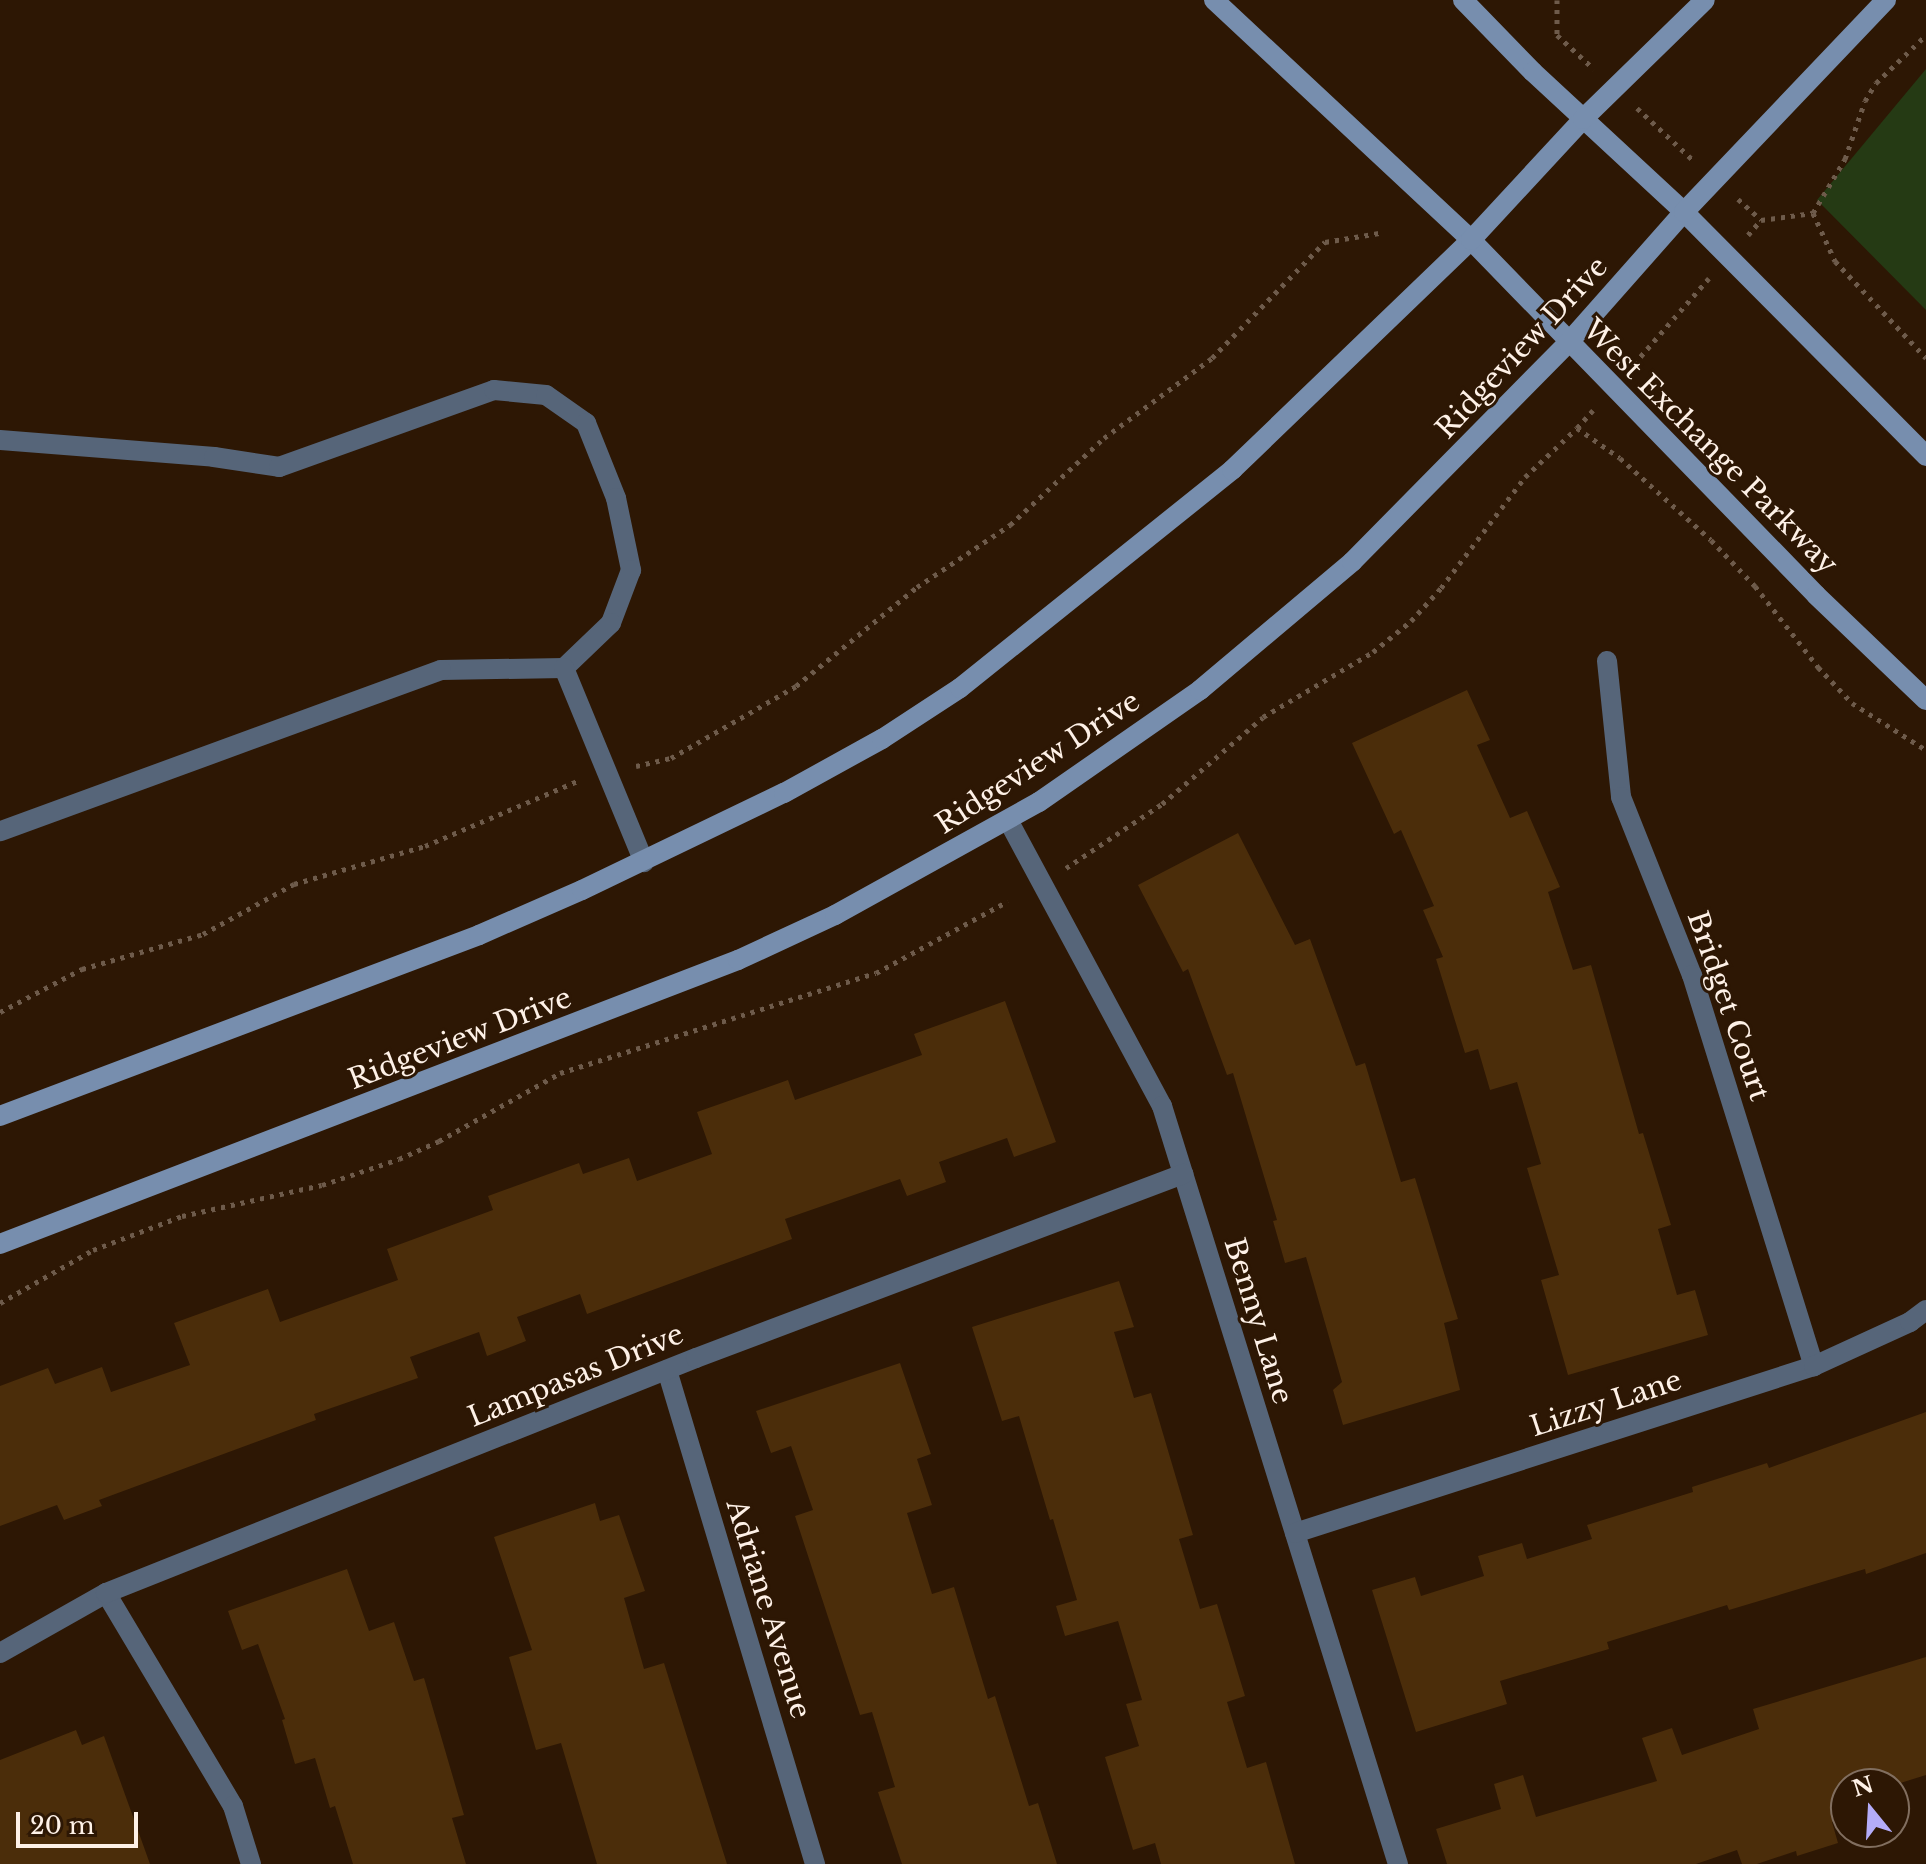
<!DOCTYPE html>
<html>
<head>
<meta charset="utf-8">
<style>
	body { margin:0 }
	#map { position:relative; width:1926px; height:1864px; overflow:hidden; background:#2d1704; font-family:"Libre Baskerville",serif }
	div>[style] { position:absolute }
	.green>* { inset:0; background:#253a14 }
	.building>* { inset:0; background:#4b2d0a }
	.path>* { height:5px; margin-top:-2.5px; transform-origin:0; background:repeating-linear-gradient(90deg,#6e5b4b 0 4px,transparent 0 10px) }
	.minor>* { height:20px; margin:-10px; padding:0 10px; transform-origin:10px; border-radius:10px; background:#566579 }
	.secondary>* { height:20px; margin:-10px; padding:0 10px; transform-origin:10px; border-radius:10px; background:#778eae }
	span { translate:-50% -50%; white-space:nowrap; text-align:center; line-height:1.15; -webkit-text-stroke:6px #2d1704; paint-order:stroke }
	.street-label { font-size:28px; color:#fef1e7 }
	.north { position:absolute; left:1830px; top:1768px; width:80px; height:80px; box-sizing:border-box; background:#2d1704; border:2px solid #816e5f; border-radius:50%; rotate:342deg; font-size:22px; font-weight:700; line-height:32px; text-align:center; color:#fef1e7 }
	.north::after { content:''; display:block; margin:auto; width:28px; height:36px; background:#b4acf9; clip-path:polygon(50% 0,100% 100%,50% 72%,0 100%) }
	.scale { position:absolute; left:16px; top:1812px; width:122px; height:36px; box-sizing:border-box; border:4px solid #fef1e7; border-top:0; padding-left:10px; font-size:24px; line-height:28px; white-space:nowrap; color:#fef1e7; -webkit-text-stroke:6px #2d1704; paint-order:stroke }
</style>
</head>
<body>
<div id="map">
	<div class="green">
		<div style="clip-path:polygon(1926px 69px,1926px 310px,1817px 200px)"></div>
	</div>
	<div class="building">
		<div style="clip-path:polygon(1467px 690px,1490px 740px,1477px 745px,1510px 818px,1527px 811px,1560px 887px,1548px 892px,1573px 970px,1591px 965px,1639px 1134px,1643px 1133px,1671px 1225px,1658px 1229px,1677px 1295px,1695px 1290px,1708px 1335px,1568px 1375px,1541px 1280px,1559px 1275px,1527px 1168px,1541px 1164px,1517px 1082px,1490px 1090px,1478px 1049px,1465px 1053px,1436px 959px,1443px 957px,1423px 910px,1434px 906px,1401px 830px,1394px 834px,1352px 743px)"></div>
		<div style="clip-path:polygon(1238px 833px,1295px 945px,1310px 939px,1356px 1066px,1365px 1063px,1401px 1182px,1415px 1178px,1458px 1319px,1444px 1323px,1460px 1390px,1343px 1425px,1333px 1390px,1342px 1382px,1306px 1257px,1285px 1263px,1273px 1221px,1277px 1220px,1233px 1073px,1227px 1075px,1188px 969px,1183px 972px,1138px 885px)"></div>
		<div style="clip-path:polygon(1005px 1001px,1056px 1142px,1014px 1157px,1007px 1138px,939px 1162px,946px 1182px,907px 1196px,900px 1179px,785px 1219px,792px 1239px,587px 1314px,580px 1294px,517px 1317px,526px 1341px,487px 1356px,479px 1332px,410px 1357px,418px 1378px,314px 1414px,316px 1420px,99px 1500px,102px 1506px,64px 1520px,57px 1505px,0 1526px,0 1386px,48px 1368px,55px 1384px,102px 1367px,111px 1392px,190px 1365px,174px 1323px,268px 1289px,280px 1322px,398px 1280px,387px 1249px,493px 1210px,488px 1196px,579px 1163px,583px 1174px,629px 1158px,637px 1181px,712px 1154px,697px 1112px,788px 1080px,795px 1100px,922px 1055px,914px 1034px)"></div>
		<div style="clip-path:polygon(1119px 1281px,1134px 1327px,1114px 1332px,1134px 1398px,1151px 1393px,1193px 1535px,1179px 1539px,1200px 1609px,1217px 1604px,1245px 1696px,1227px 1702px,1247px 1768px,1266px 1762px,1295px 1864px,1161px 1864px,1155px 1843px,1133px 1850px,1105px 1757px,1139px 1746px,1126px 1704px,1142px 1700px,1118px 1621px,1065px 1636px,1056px 1606px,1077px 1600px,1053px 1519px,1050px 1520px,1019px 1416px,1002px 1421px,972px 1327px)"></div>
		<div style="clip-path:polygon(900px 1363px,931px 1454px,917px 1459px,932px 1505px,907px 1513px,932px 1594px,954px 1587px,988px 1699px,995px 1696px,1029px 1806px,1038px 1803px,1057px 1864px,902px 1864px,878px 1792px,895px 1787px,872px 1712px,860px 1715px,795px 1516px,813px 1510px,791px 1446px,771px 1453px,756px 1411px)"></div>
		<div style="clip-path:polygon(1926px 1412px,1926px 1553px,1866px 1574px,1865px 1569px,1729px 1610px,1727px 1605px,1607px 1642px,1609px 1649px,1500px 1681px,1507px 1704px,1416px 1732px,1372px 1590px,1415px 1577px,1421px 1596px,1484px 1576px,1478px 1556px,1522px 1543px,1527px 1559px,1592px 1539px,1587px 1525px,1693px 1492px,1692px 1487px,1767px 1463px,1769px 1468px)"></div>
		<div style="clip-path:polygon(595px 1503px,600px 1521px,619px 1515px,645px 1591px,624px 1598px,644px 1669px,664px 1663px,727px 1864px,597px 1864px,561px 1743px,536px 1750px,509px 1657px,532px 1650px,494px 1537px)"></div>
		<div style="clip-path:polygon(347px 1569px,369px 1631px,394px 1622px,414px 1681px,424px 1678px,464px 1815px,452px 1818px,466px 1864px,353px 1864px,335px 1806px,330px 1808px,315px 1758px,295px 1764px,282px 1720px,285px 1719px,258px 1644px,242px 1650px,228px 1611px)"></div>
		<div style="clip-path:polygon(1926px 1657px,1926px 1775px,1894px 1785px,1846px 1784px,1846px 1818px,1832px 1822px,1838px 1843px,1797px 1856px,1796px 1851px,1757px 1864px,1742px 1864px,1737px 1850px,1696px 1864px,1447px 1864px,1436px 1829px,1501px 1809px,1494px 1784px,1523px 1775px,1536px 1817px,1657px 1781px,1642px 1738px,1672px 1728px,1682px 1755px,1759px 1729px,1753px 1709px)"></div>
		<div style="clip-path:polygon(76px 1730px,82px 1745px,104px 1736px,150px 1864px,0 1864px,0 1760px)"></div>
	</div>
	<div class="path">
		<div style="left:1557px;top:0;width:35px;rotate:90deg"></div>
		<div style="left:1557px;top:35px;width:50px;rotate:42.6deg"></div>
		<div style="left:1637px;top:108px;width:78px;rotate:42.9deg"></div>
		<div style="left:1738px;top:199px;width:31px;rotate:42deg"></div>
		<div style="left:1813px;top:213px;width:53px;rotate:65.4deg"></div>
		<div style="left:1835px;top:261px;width:133px;rotate:46.8deg"></div>
		<div style="left:1748px;top:235px;width:20px;rotate:-49deg"></div>
		<div style="left:1761px;top:220px;width:52px;rotate:-7.7deg"></div>
		<div style="left:1813px;top:213px;width:63px;rotate:-59.3deg"></div>
		<div style="left:1845px;top:159px;width:61px;rotate:-71deg"></div>
		<div style="left:1865px;top:101px;width:21px;rotate:-59deg"></div>
		<div style="left:1876px;top:83px;width:69px;rotate:-43.8deg"></div>
		<div style="left:1634px;top:364px;width:114px;rotate:-48.9deg"></div>
		<div style="left:1577px;top:428px;width:24px;rotate:-48deg"></div>
		<div style="left:636px;top:766px;width:36px;rotate:-13deg"></div>
		<div style="left:671px;top:758px;width:144px;rotate:-29.9deg"></div>
		<div style="left:796px;top:686px;width:156px;rotate:-39.3deg"></div>
		<div style="left:917px;top:587px;width:112px;rotate:-33.7deg"></div>
		<div style="left:1010px;top:525px;width:128px;rotate:-42.8deg"></div>
		<div style="left:1104px;top:438px;width:134px;rotate:-36.5deg"></div>
		<div style="left:1212px;top:358px;width:162px;rotate:-45.8deg"></div>
		<div style="left:1325px;top:242px;width:55px;rotate:-9.5deg"></div>
		<div style="left:1066px;top:868px;width:115px;rotate:-33.7deg"></div>
		<div style="left:1162px;top:804px;width:133px;rotate:-40.7deg"></div>
		<div style="left:1263px;top:717px;width:128px;rotate:-30.6deg"></div>
		<div style="left:1373px;top:652px;width:49px;rotate:-39.2deg"></div>
		<div style="left:1411px;top:621px;width:45px;rotate:-47.7deg"></div>
		<div style="left:1441px;top:588px;width:139px;rotate:-52.9deg"></div>
		<div style="left:1525px;top:477px;width:71px;rotate:-43.3deg"></div>
		<div style="left:1577px;top:428px;width:52px;rotate:34.9deg"></div>
		<div style="left:1620px;top:458px;width:122px;rotate:42deg"></div>
		<div style="left:1711px;top:540px;width:64px;rotate:46.3deg"></div>
		<div style="left:1755px;top:586px;width:103px;rotate:52.1deg"></div>
		<div style="left:1818px;top:667px;width:50px;rotate:46.6deg"></div>
		<div style="left:1852px;top:703px;width:88px;rotate:32.4deg"></div>
		<div style="left:0;top:1012px;width:93px;rotate:-27.7deg"></div>
		<div style="left:82px;top:969px;width:126px;rotate:-16.1deg"></div>
		<div style="left:203px;top:934px;width:104px;rotate:-28.8deg"></div>
		<div style="left:294px;top:884px;width:136px;rotate:-16.2deg"></div>
		<div style="left:425px;top:846px;width:168px;rotate:-23.1deg"></div>
		<div style="left:0;top:1303px;width:107px;rotate:-29.7deg"></div>
		<div style="left:93px;top:1250px;width:95px;rotate:-20.9deg"></div>
		<div style="left:182px;top:1216px;width:143px;rotate:-12.5deg"></div>
		<div style="left:322px;top:1185px;width:81px;rotate:-18.7deg"></div>
		<div style="left:399px;top:1159px;width:44px;rotate:-24.2deg"></div>
		<div style="left:439px;top:1141px;width:139px;rotate:-29.3deg"></div>
		<div style="left:560px;top:1073px;width:331px;rotate:-17.6deg"></div>
		<div style="left:876px;top:973px;width:150px;rotate:-28.6deg"></div>
	</div>
	<div class="minor">
		<div style="left:0;top:440px;width:215px;rotate:4.5deg"></div>
		<div style="left:214px;top:457px;width:66px;rotate:8.7deg"></div>
		<div style="left:279px;top:467px;width:228px;rotate:-19.7deg"></div>
		<div style="left:494px;top:390px;width:52px;rotate:5.5deg"></div>
		<div style="left:546px;top:395px;width:49px;rotate:35deg"></div>
		<div style="left:586px;top:423px;width:81px;rotate:68.2deg"></div>
		<div style="left:616px;top:498px;width:74px;rotate:78.2deg"></div>
		<div style="left:631px;top:570px;width:57px;rotate:110.7deg"></div>
		<div style="left:611px;top:623px;width:65px;rotate:136.2deg"></div>
		<div style="left:564px;top:668px;width:123px;rotate:179.1deg"></div>
		<div style="left:441px;top:670px;width:469px;rotate:159.9deg"></div>
		<div style="left:1607px;top:661px;width:137px;rotate:84.1deg"></div>
		<div style="left:1621px;top:797px;width:192px;rotate:68.3deg"></div>
		<div style="left:1692px;top:975px;width:410px;rotate:72.7deg"></div>
		<div style="left:564px;top:668px;width:210px;rotate:67.6deg"></div>
		<div style="left:1008px;top:820px;width:325px;rotate:61.7deg"></div>
		<div style="left:1162px;top:1106px;width:794px;rotate:72.71deg"></div>
		<div style="left:667px;top:1370px;width:516px;rotate:73.32deg"></div>
		<div style="left:1295px;top:1533px;width:545px;rotate:-17.84deg"></div>
		<div style="left:1814px;top:1366px;width:106px;rotate:-24.6deg"></div>
		<div style="left:1910px;top:1322px;width:20px;rotate:-37deg"></div>
		<div style="left:106px;top:1593px;width:248px;rotate:59.2deg"></div>
		<div style="left:233px;top:1806px;width:61px;rotate:72.8deg"></div>
		<div style="left:0;top:1653px;width:122px;rotate:-29.5deg"></div>
		<div style="left:106px;top:1593px;width:635px;rotate:-21.72deg"></div>
		<div style="left:696px;top:1358px;width:521px;rotate:-20.7deg"></div>
	</div>
	<div class="secondary">
		<div style="left:1214px;top:0;width:352px;rotate:43deg"></div>
		<div style="left:1471px;top:240px;width:495px;rotate:45.8deg"></div>
		<div style="left:1816px;top:595px;width:152px;rotate:43.7deg"></div>
		<div style="left:1463px;top:0;width:100px;rotate:45.8deg"></div>
		<div style="left:1533px;top:72px;width:206px;rotate:42.8deg"></div>
		<div style="left:1684px;top:212px;width:344px;rotate:45.2deg"></div>
		<div style="left:0;top:1116px;width:512px;rotate:-20.7deg"></div>
		<div style="left:479px;top:935px;width:112px;rotate:-23.6deg"></div>
		<div style="left:582px;top:890px;width:224px;rotate:-25.7deg"></div>
		<div style="left:784px;top:793px;width:112px;rotate:-28.9deg"></div>
		<div style="left:882px;top:739px;width:93px;rotate:-33.2deg"></div>
		<div style="left:960px;top:688px;width:349px;rotate:-38.7deg"></div>
		<div style="left:1232px;top:470px;width:332px;rotate:-43.9deg"></div>
		<div style="left:1471px;top:240px;width:165px;rotate:-47.2deg"></div>
		<div style="left:1583px;top:119px;width:170px;rotate:-44.3deg"></div>
		<div style="left:0;top:1244px;width:791px;rotate:-21.05deg"></div>
		<div style="left:738px;top:960px;width:107px;rotate:-24.9deg"></div>
		<div style="left:835px;top:915px;width:233px;rotate:-29deg"></div>
		<div style="left:1039px;top:802px;width:196px;rotate:-34.8deg"></div>
		<div style="left:1200px;top:690px;width:199px;rotate:-40.1deg"></div>
		<div style="left:1352px;top:562px;width:308px;rotate:-45.4deg"></div>
		<div style="left:1568px;top:343px;width:175px;rotate:-48.5deg"></div>
		<div style="left:1684px;top:212px;width:293px;rotate:-46.4deg"></div>
	</div>
	<div class="street-label">
		<span style="left:1522px;top:348px;rotate:-47deg">Ridgeview Drive</span>
		<span style="left:1710px;top:447px;rotate:45deg">West Exchange Parkway</span>
		<span style="left:1038px;top:763px;rotate:-33deg">Ridgeview Drive</span>
		<span style="left:1728px;top:1006px;rotate:71deg">Bridget Court</span>
		<span style="left:460px;top:1039px;rotate:-21deg">Ridgeview Drive</span>
		<span style="left:1258px;top:1321px;rotate:73deg">Benny Lane</span>
		<span style="left:576px;top:1376px;rotate:-22deg">Lampasas Drive</span>
		<span style="left:1606px;top:1404px;rotate:-18deg">Lizzy Lane</span>
		<span style="left:768px;top:1609px;rotate:73deg">Adriane Avenue</span>
	</div>
	<div class="north">N</div>
	<div class="scale">20 m</div>
</div>
</body>
</html>
